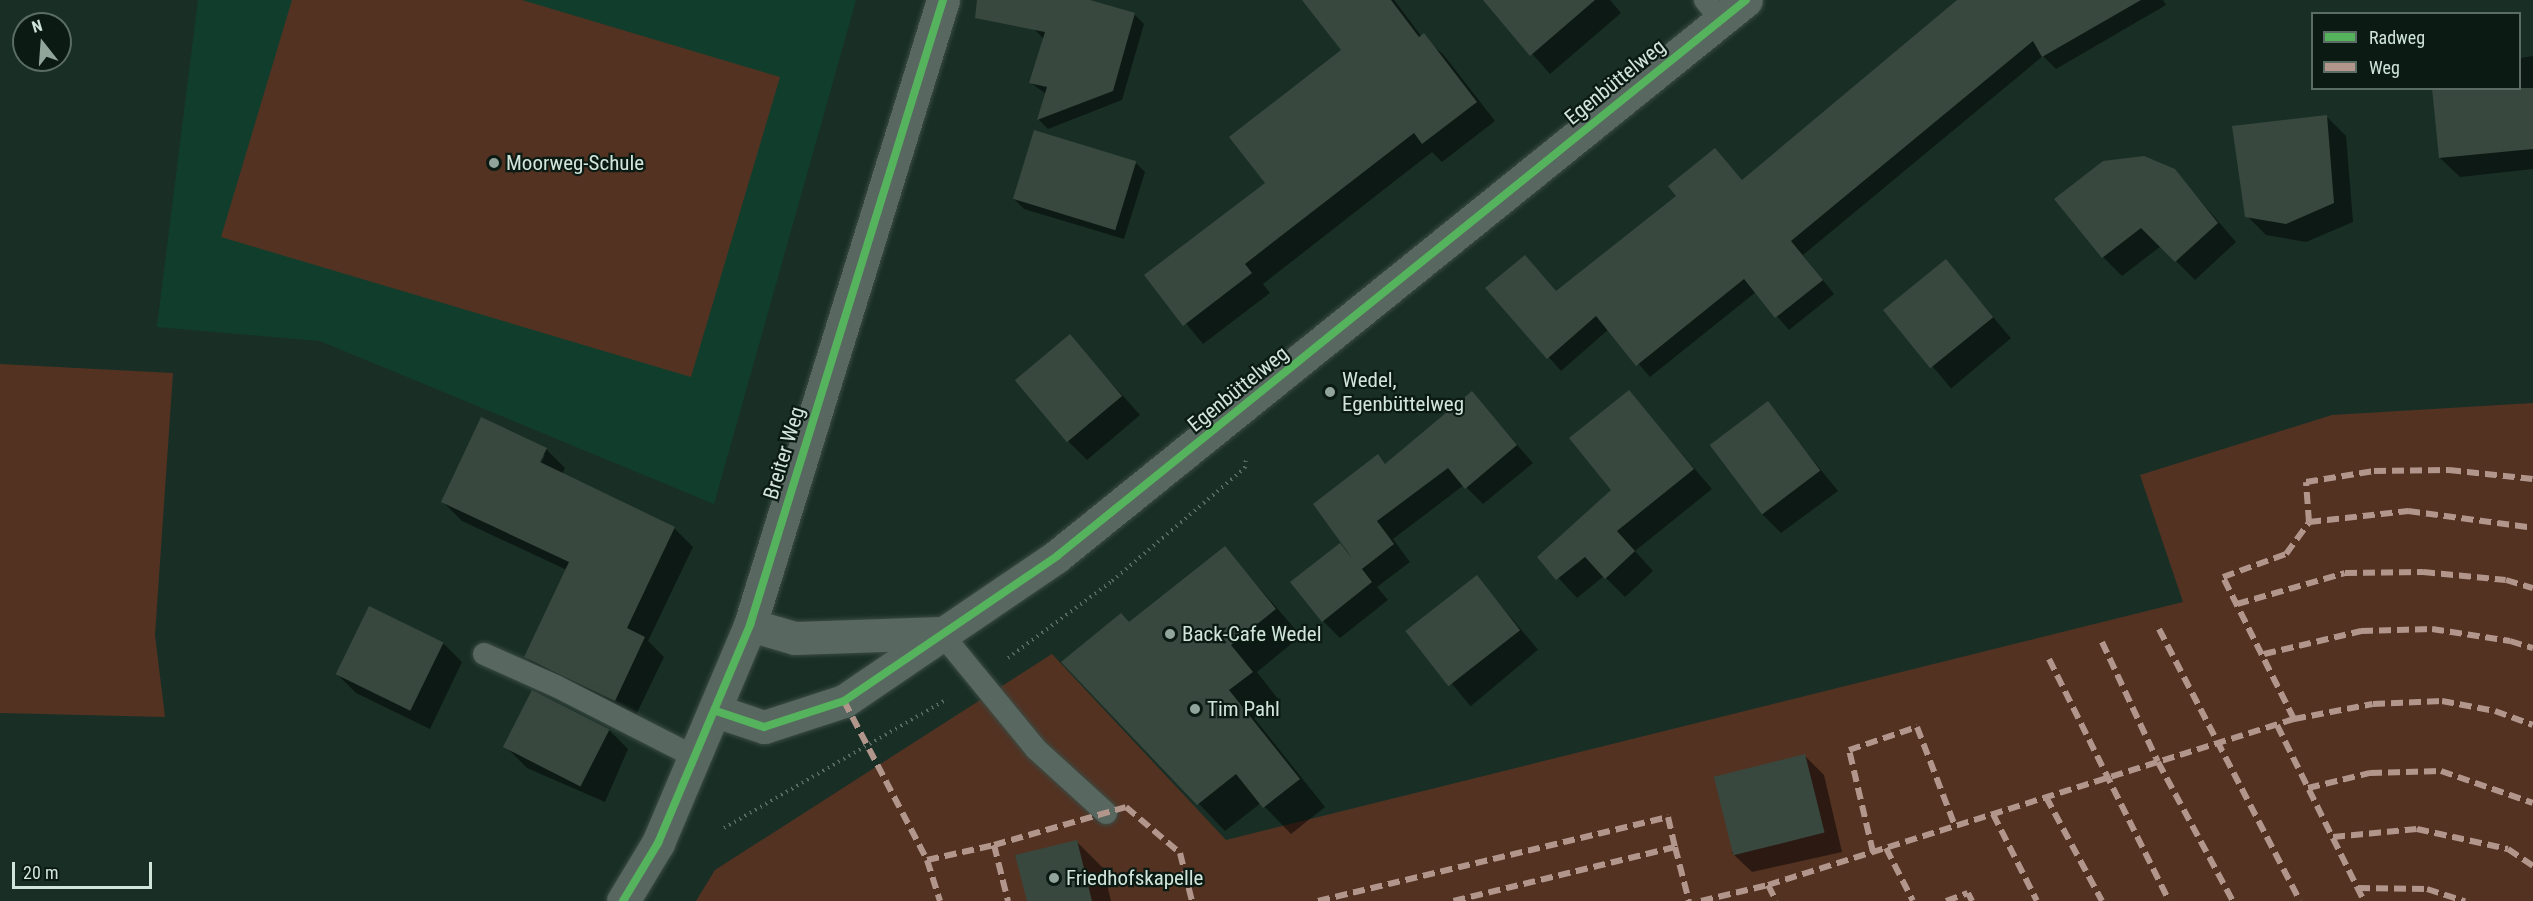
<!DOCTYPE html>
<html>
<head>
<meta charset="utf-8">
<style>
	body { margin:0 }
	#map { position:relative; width:2533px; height:901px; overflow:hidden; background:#192f26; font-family:"Roboto Condensed",sans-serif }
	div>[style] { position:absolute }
	.built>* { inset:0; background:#113e2c }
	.green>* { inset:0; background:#533222 }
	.shadow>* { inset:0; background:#0007; transform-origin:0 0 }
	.building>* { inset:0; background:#39483e; transform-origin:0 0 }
	.path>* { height:4px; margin-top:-2px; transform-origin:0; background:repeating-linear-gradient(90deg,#5b6a63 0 1.5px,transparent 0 6px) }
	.roads { filter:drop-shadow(0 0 2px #3b4b44) drop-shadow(0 0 2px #3b4b44) }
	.service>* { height:22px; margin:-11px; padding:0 11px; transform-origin:11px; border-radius:11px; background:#586760 }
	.minor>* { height:33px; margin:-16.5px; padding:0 16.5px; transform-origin:16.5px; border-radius:16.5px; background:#586760 }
	.tertiary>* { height:33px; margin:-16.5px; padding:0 16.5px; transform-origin:16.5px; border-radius:16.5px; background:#586760 }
	.quiet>* { height:6px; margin-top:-3px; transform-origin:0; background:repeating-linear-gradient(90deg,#b2968c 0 12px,transparent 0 18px) }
	.cycleway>* { height:8px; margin:-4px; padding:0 4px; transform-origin:4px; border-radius:4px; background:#56b35d }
	.dots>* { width:16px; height:16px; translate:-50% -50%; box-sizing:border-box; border:3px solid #0b1b14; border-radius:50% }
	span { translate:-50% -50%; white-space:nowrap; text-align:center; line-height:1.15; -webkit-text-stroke:4.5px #0b1b14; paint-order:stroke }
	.street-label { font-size:21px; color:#d1e5da }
	.poi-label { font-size:21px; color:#d1e5da }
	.left { translate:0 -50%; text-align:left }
	.legend { position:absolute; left:2311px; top:12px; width:210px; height:78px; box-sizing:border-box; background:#0b1b14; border:2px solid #5a6c63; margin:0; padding:8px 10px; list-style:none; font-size:18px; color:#d1e5da }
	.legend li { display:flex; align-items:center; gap:12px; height:30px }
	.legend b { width:30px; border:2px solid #5a6c63 }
	.north { position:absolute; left:12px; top:12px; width:60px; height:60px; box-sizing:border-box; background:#0b1b14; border:2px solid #5a6c63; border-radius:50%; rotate:343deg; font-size:16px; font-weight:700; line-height:24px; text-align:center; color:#d1e5da }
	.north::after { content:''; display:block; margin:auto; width:21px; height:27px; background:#91a59b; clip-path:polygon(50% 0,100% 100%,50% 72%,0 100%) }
	.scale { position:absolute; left:12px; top:862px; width:140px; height:27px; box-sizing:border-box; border:3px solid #d1e5da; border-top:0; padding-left:8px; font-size:18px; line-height:21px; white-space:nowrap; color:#d1e5da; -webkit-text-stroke:4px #0b1b14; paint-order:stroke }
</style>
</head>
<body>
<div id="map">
	<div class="built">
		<div style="clip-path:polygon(198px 0,856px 0,714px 504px,320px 341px,157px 327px)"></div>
	</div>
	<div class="green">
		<div style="clip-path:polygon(292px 0,522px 0,780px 77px,691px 377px,221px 237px)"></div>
		<div style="clip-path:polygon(0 364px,173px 373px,155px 635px,165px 717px,0 713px)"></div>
		<div style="clip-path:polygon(2533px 403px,2533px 901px,696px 901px,715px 870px,1052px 654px,1226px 840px,2183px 602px,2140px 475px,2332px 415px)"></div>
	</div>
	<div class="shadow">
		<div style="clip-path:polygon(1044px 0,1084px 0,1134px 14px,1144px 24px,1122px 100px,1048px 129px,1039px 120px,1046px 94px,1031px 83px,1044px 39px,1034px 29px)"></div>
		<div style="clip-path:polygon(1304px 0,1394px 0,1422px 37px,1443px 54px,1495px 121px,1442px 162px,1432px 152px,1263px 284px,1270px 293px,1203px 344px,1146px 275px,1267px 183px,1343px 51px)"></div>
		<div style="clip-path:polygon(1485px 0,1610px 0,1621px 13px,1550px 74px)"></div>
		<div style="clip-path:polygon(1959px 0,2163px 0,2166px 5px,2056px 69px,2043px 56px,1803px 255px,1834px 294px,1789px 330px,1756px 292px,1650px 377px,1609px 329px,1561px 371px,1488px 288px,1557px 292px,1678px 196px,1715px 150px,1743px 181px)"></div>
		<div style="clip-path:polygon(2533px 56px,2533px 169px,2460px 177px,2440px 158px,2520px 88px,2520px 58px)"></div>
		<div style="clip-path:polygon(2327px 117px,2346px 136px,2353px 222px,2306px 242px,2266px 235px,2247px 216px)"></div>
		<div style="clip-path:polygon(1135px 162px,1145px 172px,1124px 239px,1024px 209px,1014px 199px)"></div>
		<div style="clip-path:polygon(2174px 170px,2236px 242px,2195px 280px,2161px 246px,2122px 276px,2103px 257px)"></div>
		<div style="left:1946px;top:261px;width:101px;height:78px;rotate:50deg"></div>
		<div style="clip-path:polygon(1070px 336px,1140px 415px,1087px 460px,1068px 441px)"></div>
		<div style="clip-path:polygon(1629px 392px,1712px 489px,1635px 551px,1653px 571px,1625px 597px,1604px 576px,1577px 598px,1539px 557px,1613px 490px)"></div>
		<div style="clip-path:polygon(1472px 393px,1533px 463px,1483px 504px,1464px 485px,1393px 539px,1410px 562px,1377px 587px,1388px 600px,1340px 638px,1323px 621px,1340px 545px,1351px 553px,1378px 456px,1386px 465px)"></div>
		<div style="clip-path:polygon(1767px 403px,1838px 491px,1781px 533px,1762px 514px,1711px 445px)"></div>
		<div style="clip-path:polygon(evenodd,546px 449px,565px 468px,562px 474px,674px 528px,693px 547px,648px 641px,664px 657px,634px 719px,545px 676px,526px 657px,567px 570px,462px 521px,443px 502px,546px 449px,542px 455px,545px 455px,538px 469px,542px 455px)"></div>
		<div style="clip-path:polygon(1225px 548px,1301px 636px,1257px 672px,1278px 699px,1254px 718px,1325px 807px,1291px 834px,1261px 803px,1225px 831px,1063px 662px,1130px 624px)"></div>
		<div style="left:1477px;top:577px;width:95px;height:88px;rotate:50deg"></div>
		<div style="clip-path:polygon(443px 643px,462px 662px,430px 729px,356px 693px,337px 674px)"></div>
		<div style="clip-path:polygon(609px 730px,628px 749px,605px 802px,527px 768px,508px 749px)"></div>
		<div style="clip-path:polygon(1805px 756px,1824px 775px,1842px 852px,1752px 872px,1732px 853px)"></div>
		<div style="clip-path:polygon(1076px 841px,1103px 868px,1111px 901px,1029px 901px)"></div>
	</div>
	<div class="building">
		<div style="clip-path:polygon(977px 0,1090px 0,1135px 13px,1113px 91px,1037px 120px,1047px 87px,1029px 83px,1045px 32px,975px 18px)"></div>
		<div style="clip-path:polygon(1302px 0,1391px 0,1419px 37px,1424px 33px,1477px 102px,1422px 144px,1414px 133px,1245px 264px,1252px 273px,1183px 326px,1144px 275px,1265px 183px,1229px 137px,1341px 50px)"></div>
		<div style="clip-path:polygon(1483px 0,1595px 0,1530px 56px)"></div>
		<div style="clip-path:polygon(1957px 0,2141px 0,2042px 57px,2033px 41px,1791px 241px,1823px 280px,1775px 318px,1744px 279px,1636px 366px,1596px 316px,1547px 359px,1485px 288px,1525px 255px,1556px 291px,1676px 196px,1668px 186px,1715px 148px,1742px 180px)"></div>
		<div style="clip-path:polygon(2432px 88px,2533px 88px,2533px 149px,2439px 158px)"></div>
		<div style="clip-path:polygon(2327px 115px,2334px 203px,2286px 224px,2245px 217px,2232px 126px)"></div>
		<div style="left:1034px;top:130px;width:107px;height:72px;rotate:17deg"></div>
		<div style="clip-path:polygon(2144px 156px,2175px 169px,2218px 223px,2175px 262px,2141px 228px,2102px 258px,2054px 199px,2103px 161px)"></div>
		<div style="left:1946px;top:259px;width:75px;height:81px;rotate:51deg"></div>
		<div style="left:1070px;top:334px;width:81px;height:72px;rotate:50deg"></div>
		<div style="clip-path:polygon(1629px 390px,1694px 469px,1617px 531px,1635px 551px,1605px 579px,1585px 557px,1556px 580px,1537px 557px,1611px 490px,1569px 438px)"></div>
		<div style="clip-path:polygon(1472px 391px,1517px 445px,1465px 489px,1448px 468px,1377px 521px,1394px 544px,1362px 569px,1372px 582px,1322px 622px,1290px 582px,1340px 543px,1352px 558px,1313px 504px,1378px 454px,1385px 464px)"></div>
		<div style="left:1768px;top:401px;width:87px;height:73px;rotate:53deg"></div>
		<div style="clip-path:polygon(481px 417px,547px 448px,540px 462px,675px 527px,627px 628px,645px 637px,615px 701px,524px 657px,569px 562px,441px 502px)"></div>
		<div style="clip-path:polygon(1225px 546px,1276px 609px,1231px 645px,1253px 672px,1229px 690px,1300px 779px,1263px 808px,1236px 774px,1197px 805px,1061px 662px,1121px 613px,1129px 622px)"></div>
		<div style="left:1477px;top:575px;width:70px;height:91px;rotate:52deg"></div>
		<div style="left:369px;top:606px;width:83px;height:76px;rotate:26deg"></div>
		<div style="left:532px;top:690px;width:87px;height:64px;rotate:27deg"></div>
		<div style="left:1805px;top:754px;width:81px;height:94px;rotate:76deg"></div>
		<div style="clip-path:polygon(1077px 840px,1092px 901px,1027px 901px,1015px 855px)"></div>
	</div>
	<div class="path">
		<div style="left:1008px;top:658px;width:129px;rotate:-36.5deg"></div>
		<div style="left:1112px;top:581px;width:175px;rotate:-40.4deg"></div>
		<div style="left:1245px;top:468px;width:10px;rotate:-84deg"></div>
		<div style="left:724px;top:828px;width:258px;rotate:-30deg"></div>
	</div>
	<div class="roads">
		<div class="service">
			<div style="left:1705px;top:0;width:26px;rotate:51deg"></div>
			<div style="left:941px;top:633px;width:150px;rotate:50.7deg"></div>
			<div style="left:1036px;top:749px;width:95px;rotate:42.4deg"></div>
			<div style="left:484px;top:654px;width:79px;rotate:24deg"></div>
			<div style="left:556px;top:686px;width:156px;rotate:27.1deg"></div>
		</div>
		<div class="minor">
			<div style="left:750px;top:625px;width:47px;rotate:16.1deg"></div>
			<div style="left:795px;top:638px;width:146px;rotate:-2deg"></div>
			<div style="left:716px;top:711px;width:51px;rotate:18.4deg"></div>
			<div style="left:764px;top:727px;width:84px;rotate:-18deg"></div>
			<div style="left:844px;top:701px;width:258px;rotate:-34.2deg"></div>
			<div style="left:1057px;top:556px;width:885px;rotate:-38.9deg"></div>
		</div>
		<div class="tertiary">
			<div style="left:623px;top:901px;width:68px;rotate:-58.9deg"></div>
			<div style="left:658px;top:843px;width:237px;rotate:-67.1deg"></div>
			<div style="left:750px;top:625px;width:654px;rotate:-72.84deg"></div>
		</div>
	</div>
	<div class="quiet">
		<div style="left:2309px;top:522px;width:100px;rotate:-6.3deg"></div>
		<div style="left:2408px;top:511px;width:126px;rotate:7.7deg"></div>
		<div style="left:2237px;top:604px;width:112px;rotate:-16deg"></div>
		<div style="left:2345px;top:573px;width:78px;rotate:-0.7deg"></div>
		<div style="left:2423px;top:572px;width:83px;rotate:5.5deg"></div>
		<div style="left:2506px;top:580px;width:28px;rotate:17deg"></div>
		<div style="left:2159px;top:629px;width:306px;rotate:62.6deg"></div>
		<div style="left:2102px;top:642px;width:132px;rotate:65deg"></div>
		<div style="left:2158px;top:762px;width:158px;rotate:61.7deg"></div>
		<div style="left:2264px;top:654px;width:100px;rotate:-13.3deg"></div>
		<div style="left:2361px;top:631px;width:71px;rotate:-1.6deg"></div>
		<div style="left:2432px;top:629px;width:79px;rotate:8.7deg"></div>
		<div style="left:2510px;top:641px;width:24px;rotate:17deg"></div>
		<div style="left:2049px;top:659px;width:270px;rotate:63.6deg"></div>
		<div style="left:844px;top:701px;width:179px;rotate:62.4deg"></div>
		<div style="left:927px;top:860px;width:43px;rotate:72.4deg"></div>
		<div style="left:2294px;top:719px;width:159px;rotate:-116.6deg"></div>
		<div style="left:2223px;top:577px;width:67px;rotate:-20.1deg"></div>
		<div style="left:2286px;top:554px;width:39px;rotate:-54deg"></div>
		<div style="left:2309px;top:522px;width:40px;rotate:-94.3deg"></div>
		<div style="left:2306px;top:482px;width:69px;rotate:-9.2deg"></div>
		<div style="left:2374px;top:471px;width:75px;rotate:-0.8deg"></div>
		<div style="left:2449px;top:470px;width:84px;rotate:6.1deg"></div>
		<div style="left:2277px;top:725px;width:196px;rotate:63.7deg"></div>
		<div style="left:2308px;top:788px;width:64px;rotate:-13.6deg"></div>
		<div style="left:2370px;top:773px;width:71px;rotate:-1.6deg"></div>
		<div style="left:2441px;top:771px;width:97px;rotate:19.2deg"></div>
		<div style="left:2046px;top:797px;width:118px;rotate:61.7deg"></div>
		<div style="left:1993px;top:814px;width:97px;rotate:63.2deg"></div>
		<div style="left:2333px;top:837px;width:84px;rotate:-5.4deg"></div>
		<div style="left:2417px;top:829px;width:93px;rotate:12.4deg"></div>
		<div style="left:2508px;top:849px;width:30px;rotate:34deg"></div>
		<div style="left:994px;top:845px;width:137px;rotate:-16.1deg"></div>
		<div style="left:1126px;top:807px;width:71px;rotate:40.4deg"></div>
		<div style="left:1180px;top:853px;width:49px;rotate:76deg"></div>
		<div style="left:1675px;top:847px;width:56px;rotate:75.5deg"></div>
		<div style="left:1886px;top:848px;width:59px;rotate:63deg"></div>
		<div style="left:1873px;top:852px;width:105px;rotate:-103.2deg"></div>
		<div style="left:1849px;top:750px;width:72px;rotate:-18.7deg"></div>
		<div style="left:1917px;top:727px;width:106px;rotate:69deg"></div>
		<div style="left:927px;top:860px;width:69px;rotate:-12.6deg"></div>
		<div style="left:994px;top:845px;width:58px;rotate:76deg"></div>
		<div style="left:1768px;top:885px;width:18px;rotate:63deg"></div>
		<div style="left:2358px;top:888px;width:69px;rotate:0.8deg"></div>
		<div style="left:2427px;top:889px;width:40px;rotate:18deg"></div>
		<div style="left:1318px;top:901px;width:360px;rotate:-13.5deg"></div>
		<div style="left:1668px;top:817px;width:31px;rotate:77deg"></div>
		<div style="left:1675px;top:847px;width:228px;rotate:166.3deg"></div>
		<div style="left:1701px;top:901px;width:69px;rotate:-13.4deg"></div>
		<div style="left:1768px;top:885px;width:552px;rotate:-17.52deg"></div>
		<div style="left:2294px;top:719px;width:80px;rotate:-10.8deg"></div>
		<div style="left:2373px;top:704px;width:69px;rotate:-2.5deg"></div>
		<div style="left:2442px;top:701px;width:54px;rotate:10.7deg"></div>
		<div style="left:2495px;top:711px;width:40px;rotate:20.2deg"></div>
		<div style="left:1946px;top:901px;width:23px;rotate:-20deg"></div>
		<div style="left:1968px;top:893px;width:9px;rotate:63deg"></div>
	</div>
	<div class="cycleway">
		<div style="left:716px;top:711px;width:51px;rotate:18.4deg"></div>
		<div style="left:764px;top:727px;width:84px;rotate:-18deg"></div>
		<div style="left:844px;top:701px;width:258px;rotate:-34.2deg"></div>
		<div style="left:1057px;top:556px;width:885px;rotate:-38.9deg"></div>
		<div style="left:623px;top:901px;width:68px;rotate:-58.9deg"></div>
		<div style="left:658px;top:843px;width:237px;rotate:-67.1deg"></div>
		<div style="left:750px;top:625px;width:654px;rotate:-72.84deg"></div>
	</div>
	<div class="dots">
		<div style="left:494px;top:163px;background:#91a59b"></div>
		<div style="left:1330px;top:392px;background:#91a59b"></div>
		<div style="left:1170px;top:634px;background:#91a59b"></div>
		<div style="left:1195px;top:709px;background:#91a59b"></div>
		<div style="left:1054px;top:878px;background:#91a59b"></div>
	</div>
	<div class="street-label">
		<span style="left:1615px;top:82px;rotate:-39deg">Egenbüttelweg</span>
		<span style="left:1238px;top:389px;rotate:-39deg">Egenbüttelweg</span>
		<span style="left:784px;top:453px;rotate:-73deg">Breiter Weg</span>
	</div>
	<div class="poi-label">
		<span class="left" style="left:506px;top:163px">Moorweg-Schule</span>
		<span class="left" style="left:1342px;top:392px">Wedel,<br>Egenbüttelweg</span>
		<span class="left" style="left:1182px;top:634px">Back-Cafe Wedel</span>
		<span class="left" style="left:1207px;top:709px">Tim Pahl</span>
		<span class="left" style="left:1066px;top:878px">Friedhofskapelle</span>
	</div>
	<ul class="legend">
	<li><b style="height:8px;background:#56b35d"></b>Radweg</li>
	<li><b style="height:8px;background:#b2968c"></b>Weg</li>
	</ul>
	<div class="north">N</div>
	<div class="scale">20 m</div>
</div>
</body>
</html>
